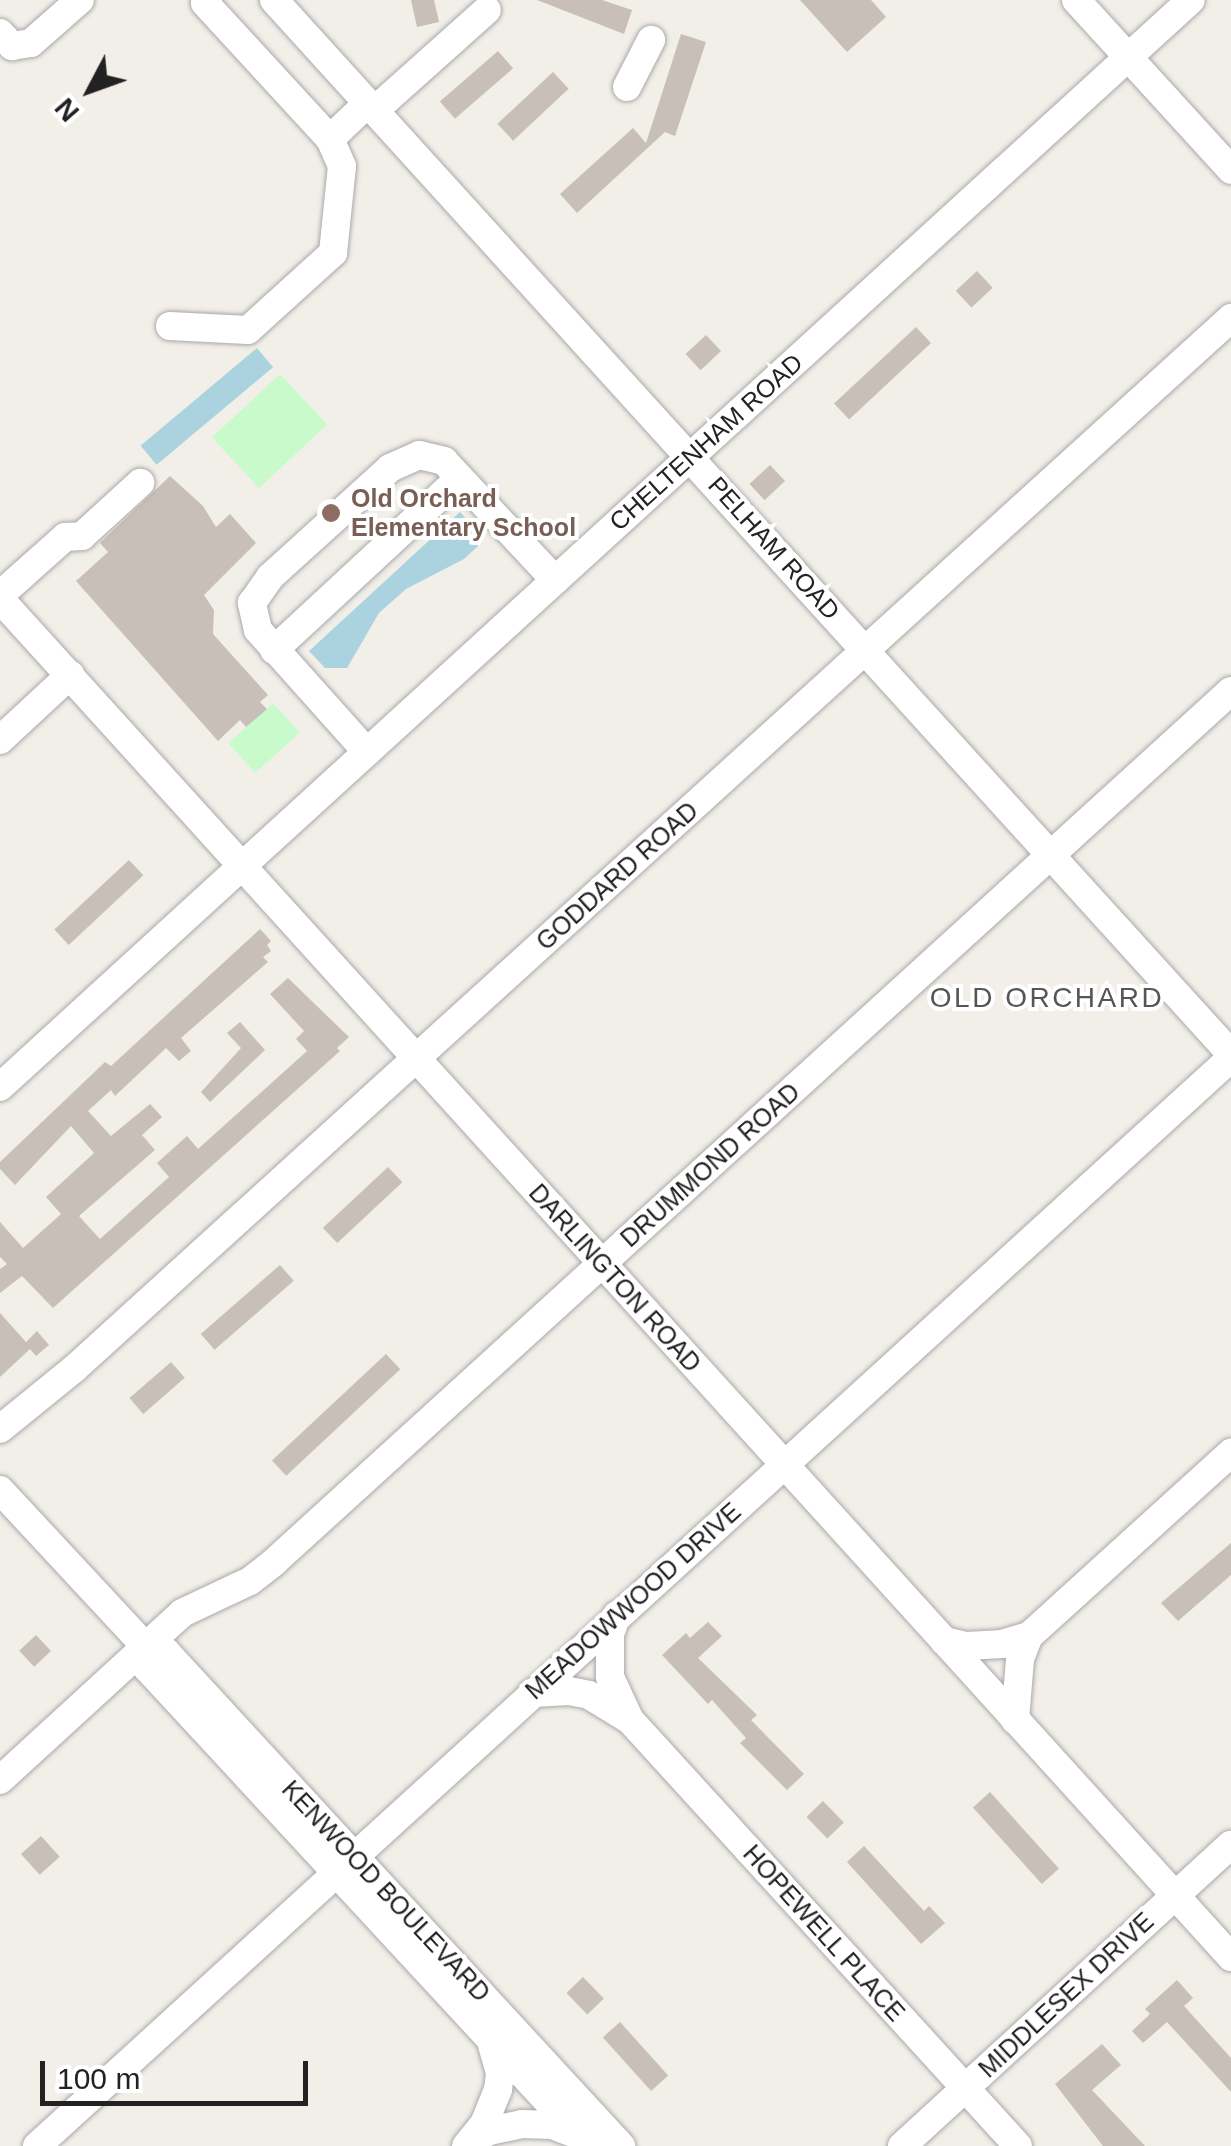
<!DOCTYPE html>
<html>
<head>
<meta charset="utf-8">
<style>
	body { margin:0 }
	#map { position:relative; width:1231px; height:2146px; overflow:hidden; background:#f2efe9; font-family:Helvetica,sans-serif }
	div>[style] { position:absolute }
	.park>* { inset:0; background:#c8facc; transform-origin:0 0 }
	.water>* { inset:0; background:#aad3df; transform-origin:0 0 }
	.building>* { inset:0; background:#c7bfb8; transform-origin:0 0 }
	.roads { filter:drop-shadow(0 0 2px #a9a9a9) drop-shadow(0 0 2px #a9a9a9) }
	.minor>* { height:28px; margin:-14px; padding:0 14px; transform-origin:14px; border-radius:14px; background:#fff }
	.dots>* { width:28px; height:28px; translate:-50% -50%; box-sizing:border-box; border:5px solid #fff; border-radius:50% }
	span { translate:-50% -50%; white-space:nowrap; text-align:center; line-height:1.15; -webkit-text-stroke:8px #fff; paint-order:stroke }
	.street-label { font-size:25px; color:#222 }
	.education-label { font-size:25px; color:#785e54; font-weight:700 }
	.left { translate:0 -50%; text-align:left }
	.neighbourhood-label { font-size:28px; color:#555; letter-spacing:2.5px }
	.north { position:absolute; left:40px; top:40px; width:100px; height:100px; -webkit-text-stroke:8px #fff; paint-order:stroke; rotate:229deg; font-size:28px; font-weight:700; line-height:40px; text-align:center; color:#222 }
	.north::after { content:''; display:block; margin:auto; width:35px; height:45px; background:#222; clip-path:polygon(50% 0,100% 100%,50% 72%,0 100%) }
	.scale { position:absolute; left:40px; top:2061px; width:268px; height:45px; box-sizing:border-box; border:5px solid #222; border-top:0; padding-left:12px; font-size:30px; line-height:35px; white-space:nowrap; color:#222; -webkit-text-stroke:8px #fff; paint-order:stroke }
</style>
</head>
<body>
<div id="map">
	<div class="park">
		<div style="left:280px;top:374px;width:69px;height:93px;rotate:47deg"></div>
		<div style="left:273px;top:703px;width:40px;height:60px;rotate:48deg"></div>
	</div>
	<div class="water">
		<div style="left:257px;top:348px;width:25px;height:152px;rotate:50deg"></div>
		<div style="clip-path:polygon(460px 512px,470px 523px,478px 546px,464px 559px,406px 589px,379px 613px,347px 668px,325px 668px,309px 651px)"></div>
	</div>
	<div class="building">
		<div style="clip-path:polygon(411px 0,434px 0,439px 22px,417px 27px)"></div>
		<div style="clip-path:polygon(537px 0,602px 0,632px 10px,624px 34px)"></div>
		<div style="clip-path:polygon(800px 0,871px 0,886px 17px,847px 52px)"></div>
		<div style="clip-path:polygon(681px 34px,706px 42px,675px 136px,665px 132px,577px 213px,560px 194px,633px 128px,646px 143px)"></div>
		<div style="left:498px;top:51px;width:23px;height:77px;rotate:49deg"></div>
		<div style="left:553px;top:72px;width:23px;height:76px;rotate:47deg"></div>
		<div style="left:977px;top:271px;width:23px;height:29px;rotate:47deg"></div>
		<div style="left:916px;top:327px;width:22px;height:112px;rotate:47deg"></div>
		<div style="left:706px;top:335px;width:22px;height:28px;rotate:47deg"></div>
		<div style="left:770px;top:465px;width:22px;height:28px;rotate:47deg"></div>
		<div style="clip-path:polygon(170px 476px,203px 506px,216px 527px,230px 514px,256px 543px,204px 595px,214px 610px,213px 634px,268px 695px,260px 702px,267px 709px,246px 727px,240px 720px,218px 741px,76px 581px,108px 552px,100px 543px)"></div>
		<div style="left:129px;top:860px;width:21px;height:102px;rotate:47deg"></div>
		<div style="clip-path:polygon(260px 929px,271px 941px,267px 945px,271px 951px,263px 957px,268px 962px,181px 1038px,191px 1051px,179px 1061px,166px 1048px,115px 1096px,111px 1090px,88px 1111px,111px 1136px,150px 1104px,162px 1117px,142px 1135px,155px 1150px,79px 1216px,100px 1239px,169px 1177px,157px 1163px,187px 1136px,198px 1149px,307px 1051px,296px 1039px,304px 1031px,270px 994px,288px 978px,349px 1037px,337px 1048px,340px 1051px,53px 1308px,22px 1276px,0 1293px,0 1269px,7px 1264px,0 1257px,0 1222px,23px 1248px,61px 1214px,46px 1197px,94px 1153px,71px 1126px,15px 1185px,0 1169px,0 1162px,105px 1062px,111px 1066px)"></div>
		<div style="clip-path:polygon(240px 1022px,265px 1050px,210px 1102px,201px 1092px,241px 1048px,227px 1033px)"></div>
		<div style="left:388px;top:1167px;width:21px;height:89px;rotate:47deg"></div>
		<div style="left:280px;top:1265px;width:21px;height:105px;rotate:49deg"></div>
		<div style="clip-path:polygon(0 1313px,26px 1342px,37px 1331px,49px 1345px,36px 1356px,30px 1349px,0 1377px)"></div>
		<div style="left:386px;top:1354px;width:21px;height:156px;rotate:47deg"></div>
		<div style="left:171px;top:1362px;width:21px;height:55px;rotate:49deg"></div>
		<div style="clip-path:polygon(1231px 1543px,1231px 1575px,1178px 1621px,1161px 1603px)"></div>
		<div style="clip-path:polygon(708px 1622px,722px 1636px,698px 1658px,757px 1715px,751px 1720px,804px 1774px,787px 1790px,740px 1743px,746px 1738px,712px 1700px,708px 1704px,662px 1655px,686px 1633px,690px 1638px)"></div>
		<div style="left:36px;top:1635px;width:22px;height:23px;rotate:47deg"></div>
		<div style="left:990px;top:1792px;width:103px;height:23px;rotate:48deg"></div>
		<div style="left:823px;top:1801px;width:30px;height:23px;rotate:46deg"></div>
		<div style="left:41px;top:1836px;width:28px;height:27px;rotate:48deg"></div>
		<div style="clip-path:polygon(864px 1846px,924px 1911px,929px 1906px,945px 1923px,921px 1944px,847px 1862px)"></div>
		<div style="left:583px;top:1977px;width:30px;height:23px;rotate:46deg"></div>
		<div style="clip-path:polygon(1177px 1980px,1193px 1998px,1184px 2006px,1231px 2058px,1231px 2092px,1167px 2022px,1143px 2043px,1132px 2031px,1150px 2014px,1145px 2009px)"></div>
		<div style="left:620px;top:2022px;width:72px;height:23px;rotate:48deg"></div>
		<div style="clip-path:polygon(1102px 2044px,1121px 2065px,1092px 2090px,1145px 2146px,1103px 2146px,1055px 2084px)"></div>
	</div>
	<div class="roads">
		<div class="minor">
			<div style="left:208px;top:0;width:4px;rotate:135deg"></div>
			<div style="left:205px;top:3px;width:185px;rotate:47.4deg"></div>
			<div style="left:330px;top:139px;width:52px;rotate:-43.5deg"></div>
			<div style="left:274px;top:0;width:1424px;rotate:47.76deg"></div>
			<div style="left:1076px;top:0;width:230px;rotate:47.6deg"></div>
			<div style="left:0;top:33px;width:18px;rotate:47deg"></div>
			<div style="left:12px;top:46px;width:19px;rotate:-9deg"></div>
			<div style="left:31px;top:43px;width:65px;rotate:-41.3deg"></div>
			<div style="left:627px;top:87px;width:53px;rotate:-62.9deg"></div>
			<div style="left:375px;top:110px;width:150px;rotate:-41.8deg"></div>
			<div style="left:170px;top:326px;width:78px;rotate:2.9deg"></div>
			<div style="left:248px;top:330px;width:115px;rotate:-42.2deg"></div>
			<div style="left:333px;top:253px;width:87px;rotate:-84.1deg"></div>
			<div style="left:342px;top:166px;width:30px;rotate:-114deg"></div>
			<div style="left:0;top:595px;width:87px;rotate:-41.7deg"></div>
			<div style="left:65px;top:537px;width:17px;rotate:-3deg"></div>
			<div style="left:82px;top:536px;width:79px;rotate:-42.4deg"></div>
			<div style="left:0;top:599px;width:1833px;rotate:47.81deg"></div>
			<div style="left:274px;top:650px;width:253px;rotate:-42.8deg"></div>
			<div style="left:0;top:740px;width:96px;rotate:-42.9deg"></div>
			<div style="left:367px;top:752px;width:164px;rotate:-131.8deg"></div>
			<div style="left:258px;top:630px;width:28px;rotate:-103deg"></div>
			<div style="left:252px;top:603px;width:32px;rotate:-55deg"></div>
			<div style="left:270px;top:577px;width:162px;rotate:-42.2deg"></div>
			<div style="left:390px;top:468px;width:32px;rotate:-24deg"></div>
			<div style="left:419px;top:455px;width:26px;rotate:13deg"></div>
			<div style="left:444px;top:461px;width:163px;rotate:47deg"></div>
			<div style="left:0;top:1087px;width:1612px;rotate:-42.39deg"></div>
			<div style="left:0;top:1429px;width:97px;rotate:-39.1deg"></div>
			<div style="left:75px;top:1368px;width:1562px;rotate:-42.25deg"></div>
			<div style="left:0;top:1490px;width:213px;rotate:47.1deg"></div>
			<div style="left:145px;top:1646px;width:22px;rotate:16deg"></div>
			<div style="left:166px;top:1652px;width:672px;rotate:47.35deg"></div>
			<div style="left:617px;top:1615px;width:20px;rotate:110deg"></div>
			<div style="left:610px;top:1634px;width:43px;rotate:90deg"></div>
			<div style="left:610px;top:1677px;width:45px;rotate:65.1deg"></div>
			<div style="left:944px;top:1641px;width:23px;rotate:13deg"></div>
			<div style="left:966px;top:1646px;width:36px;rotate:-3deg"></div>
			<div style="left:1002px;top:1644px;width:28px;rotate:-17deg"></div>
			<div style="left:145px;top:1646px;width:22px;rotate:85deg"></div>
			<div style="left:147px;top:1668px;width:651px;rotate:47.24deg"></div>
			<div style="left:532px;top:1693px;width:37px;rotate:-3deg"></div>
			<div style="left:569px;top:1691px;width:20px;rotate:11deg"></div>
			<div style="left:589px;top:1695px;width:48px;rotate:31.4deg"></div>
			<div style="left:630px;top:1720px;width:576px;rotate:47.67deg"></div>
			<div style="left:1015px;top:1720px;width:61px;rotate:-85.3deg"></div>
			<div style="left:1020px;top:1659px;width:25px;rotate:-69deg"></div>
			<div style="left:1029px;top:1636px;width:273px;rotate:-42.2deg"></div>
			<div style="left:0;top:1780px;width:247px;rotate:-42.5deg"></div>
			<div style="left:182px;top:1613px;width:75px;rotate:-25.2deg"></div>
			<div style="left:250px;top:1581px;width:31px;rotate:-38deg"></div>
			<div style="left:274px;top:1562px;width:1294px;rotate:-42.31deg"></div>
			<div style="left:473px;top:2140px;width:18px;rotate:-29deg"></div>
			<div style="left:489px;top:2131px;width:34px;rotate:-12deg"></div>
			<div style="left:522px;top:2124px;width:30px;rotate:2deg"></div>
			<div style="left:552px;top:2125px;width:25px;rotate:21deg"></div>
			<div style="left:37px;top:2146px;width:1615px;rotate:-42.34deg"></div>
			<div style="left:466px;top:2146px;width:28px;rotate:-51deg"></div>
			<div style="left:484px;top:2124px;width:37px;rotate:-68deg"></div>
			<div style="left:498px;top:2090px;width:17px;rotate:-83deg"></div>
			<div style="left:500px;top:2073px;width:29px;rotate:-106deg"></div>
			<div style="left:902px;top:2146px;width:446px;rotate:-42.5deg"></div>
		</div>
	</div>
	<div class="dots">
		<div style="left:331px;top:513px;background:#8d6e63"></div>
	</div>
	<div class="street-label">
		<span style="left:706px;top:442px;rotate:-42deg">CHELTENHAM ROAD</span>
		<span style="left:774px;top:548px;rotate:48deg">PELHAM ROAD</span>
		<span style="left:617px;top:876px;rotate:-42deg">GODDARD ROAD</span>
		<span style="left:710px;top:1165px;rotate:-42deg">DRUMMOND ROAD</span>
		<span style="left:615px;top:1278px;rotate:48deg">DARLINGTON ROAD</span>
		<span style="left:633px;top:1601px;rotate:-42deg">MEADOWWOOD DRIVE</span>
		<span style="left:386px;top:1891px;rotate:47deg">KENWOOD BOULEVARD</span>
		<span style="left:824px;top:1933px;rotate:48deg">HOPEWELL PLACE</span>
		<span style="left:1066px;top:1995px;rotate:-43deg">MIDDLESEX DRIVE</span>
	</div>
	<div class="education-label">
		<span class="left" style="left:351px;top:513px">Old Orchard<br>Elementary School</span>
	</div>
	<div class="neighbourhood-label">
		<span style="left:1047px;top:998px">OLD ORCHARD</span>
	</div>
	<div class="north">N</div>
	<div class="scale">100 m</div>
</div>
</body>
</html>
